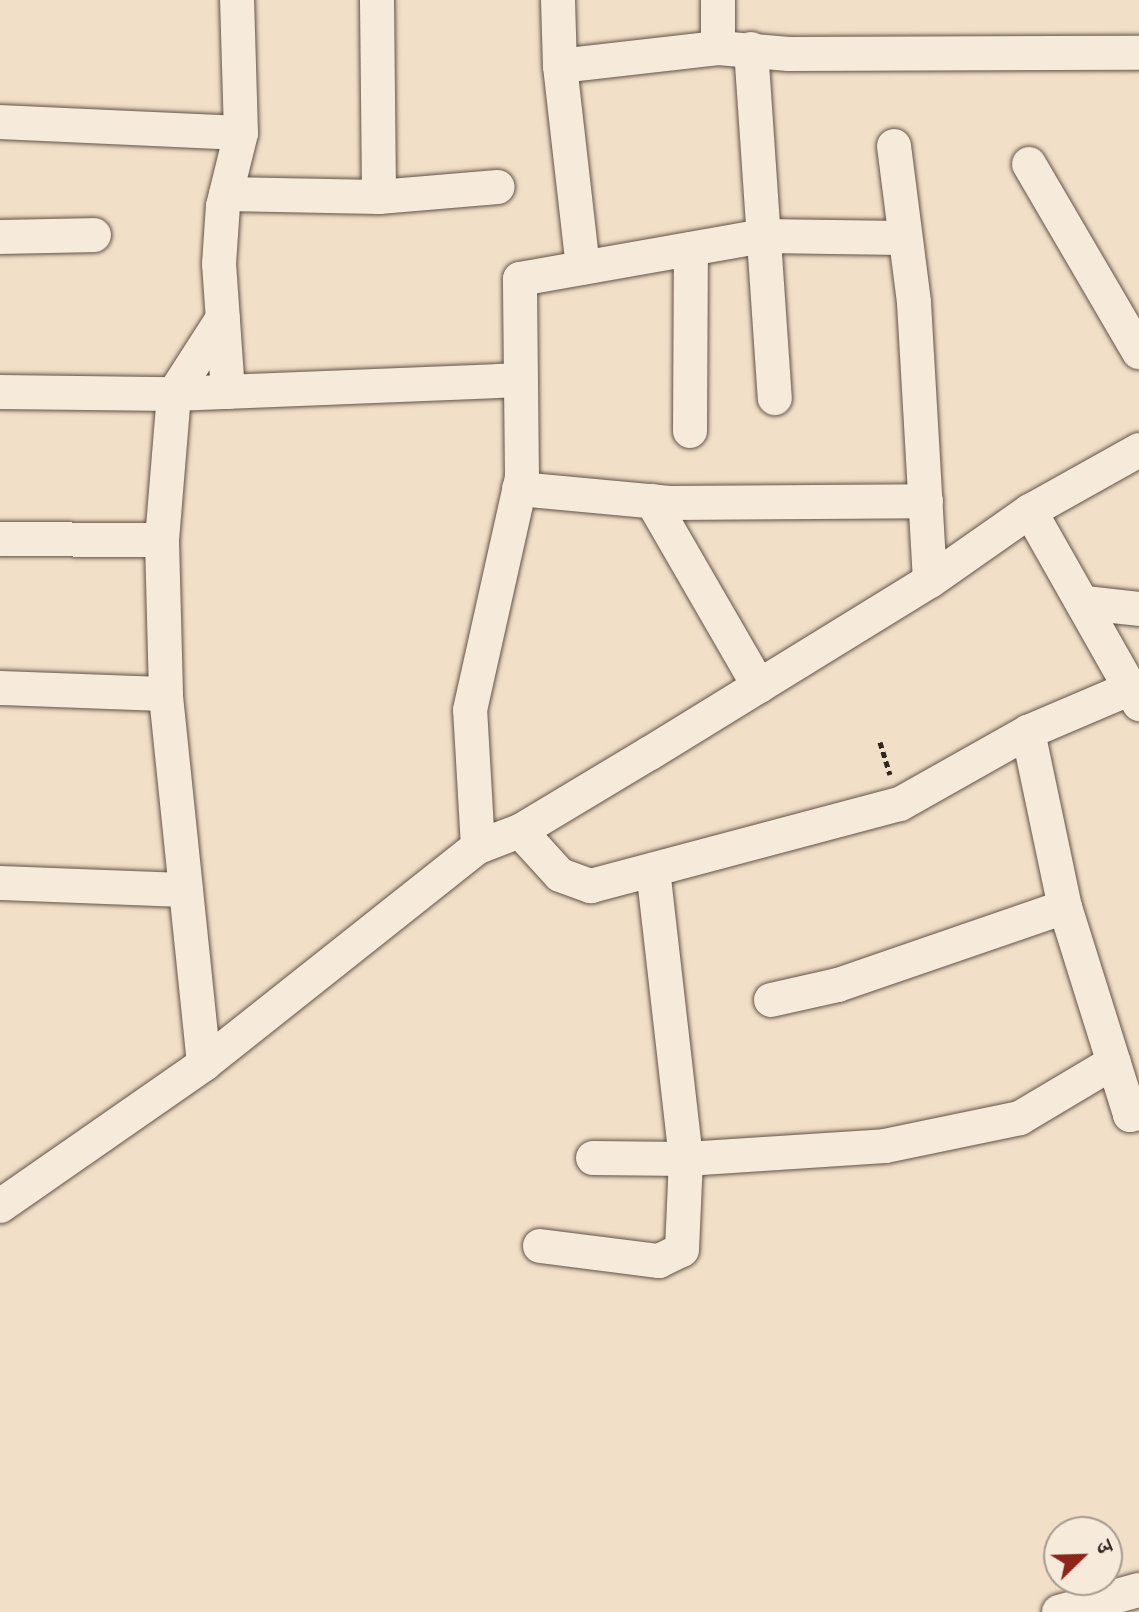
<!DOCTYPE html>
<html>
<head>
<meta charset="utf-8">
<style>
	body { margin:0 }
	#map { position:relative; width:1139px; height:1612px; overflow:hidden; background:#f1dfc7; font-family:"IM FELL DW Pica","Noto Serif Devanagari",serif }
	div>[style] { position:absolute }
	.path>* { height:5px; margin-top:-2.5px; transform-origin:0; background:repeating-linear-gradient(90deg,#33241c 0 6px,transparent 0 10px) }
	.roads { filter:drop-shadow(0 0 2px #625347) drop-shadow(0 0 2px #625347) }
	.street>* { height:34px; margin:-17px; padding:0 17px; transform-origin:17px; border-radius:17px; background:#f6eadb }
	span { translate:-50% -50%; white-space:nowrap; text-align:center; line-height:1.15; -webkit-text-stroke:6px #f6eadb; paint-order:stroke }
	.north { position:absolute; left:1043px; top:1516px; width:80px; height:80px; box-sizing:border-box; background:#f6eadb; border:2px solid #a89b8f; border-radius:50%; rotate:67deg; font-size:22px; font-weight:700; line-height:32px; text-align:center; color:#33241c }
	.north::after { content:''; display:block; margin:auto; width:28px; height:36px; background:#8f2418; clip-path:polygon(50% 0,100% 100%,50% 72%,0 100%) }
</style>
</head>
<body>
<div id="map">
	<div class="path">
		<div style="left:880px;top:742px;width:34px;rotate:73deg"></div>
	</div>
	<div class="roads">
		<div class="street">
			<div style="left:377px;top:0;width:197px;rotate:89.4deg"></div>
			<div style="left:558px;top:0;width:66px;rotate:88.3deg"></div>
			<div style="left:560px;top:66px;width:203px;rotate:83.5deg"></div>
			<div style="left:718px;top:0;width:48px;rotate:90deg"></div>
			<div style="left:751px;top:49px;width:350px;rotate:86.1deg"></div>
			<div style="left:560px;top:66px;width:159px;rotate:-6.5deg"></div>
			<div style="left:718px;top:48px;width:71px;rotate:4.8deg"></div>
			<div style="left:789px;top:54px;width:350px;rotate:-0.2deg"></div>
			<div style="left:0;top:122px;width:241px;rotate:2.6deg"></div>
			<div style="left:894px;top:146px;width:158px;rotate:82.7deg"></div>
			<div style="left:914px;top:303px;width:278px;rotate:86.7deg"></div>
			<div style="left:1029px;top:164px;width:218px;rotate:59.7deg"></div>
			<div style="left:226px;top:194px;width:153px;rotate:1.1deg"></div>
			<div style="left:379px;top:197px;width:119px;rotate:-4.8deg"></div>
			<div style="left:0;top:237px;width:94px;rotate:-1.2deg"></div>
			<div style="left:0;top:392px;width:174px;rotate:0.7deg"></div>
			<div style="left:174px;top:394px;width:347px;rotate:-2.3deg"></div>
			<div style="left:228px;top:392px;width:128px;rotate:-94deg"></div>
			<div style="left:219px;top:264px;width:58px;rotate:-86.1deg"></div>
			<div style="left:223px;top:206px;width:75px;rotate:-76.1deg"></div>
			<div style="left:241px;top:133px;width:133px;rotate:-91.7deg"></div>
			<div style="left:690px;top:431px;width:182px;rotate:-89.7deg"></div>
			<div style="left:519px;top:489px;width:151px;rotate:5.3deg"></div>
			<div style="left:669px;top:503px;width:257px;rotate:-0.4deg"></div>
			<div style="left:652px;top:501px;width:214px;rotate:60deg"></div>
			<div style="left:1030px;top:511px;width:222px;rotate:60.5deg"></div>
			<div style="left:0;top:539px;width:162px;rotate:0.4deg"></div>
			<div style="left:1085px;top:603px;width:54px;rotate:6.3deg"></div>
			<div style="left:0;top:688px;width:166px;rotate:2.1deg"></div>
			<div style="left:1028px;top:732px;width:179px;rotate:78.1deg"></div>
			<div style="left:1065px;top:907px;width:218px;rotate:72.6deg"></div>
			<div style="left:1130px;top:1115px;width:9px;rotate:-13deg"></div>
			<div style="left:520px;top:831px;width:59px;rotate:47.7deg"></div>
			<div style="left:560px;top:875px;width:33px;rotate:20deg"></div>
			<div style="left:591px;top:886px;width:320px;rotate:-14.9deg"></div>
			<div style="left:900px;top:804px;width:147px;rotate:-29.4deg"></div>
			<div style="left:1028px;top:732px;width:112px;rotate:-23.1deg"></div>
			<div style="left:478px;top:847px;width:137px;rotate:-93.3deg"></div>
			<div style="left:470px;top:710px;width:239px;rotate:-77.4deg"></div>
			<div style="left:522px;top:477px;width:198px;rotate:-90.6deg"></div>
			<div style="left:520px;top:279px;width:247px;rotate:-10deg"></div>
			<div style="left:763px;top:236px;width:139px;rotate:0.8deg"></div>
			<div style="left:0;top:883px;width:186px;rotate:2.2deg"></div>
			<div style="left:771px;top:1000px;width:69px;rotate:-12.6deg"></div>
			<div style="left:838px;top:985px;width:240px;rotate:-19deg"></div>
			<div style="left:204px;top:1064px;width:372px;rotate:-95.9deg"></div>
			<div style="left:166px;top:694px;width:154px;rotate:-91.5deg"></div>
			<div style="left:162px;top:540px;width:146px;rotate:-85.3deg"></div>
			<div style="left:174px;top:394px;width:90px;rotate:-57.2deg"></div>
			<div style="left:593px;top:1158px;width:93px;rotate:0.6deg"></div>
			<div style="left:686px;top:1159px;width:199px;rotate:-3.7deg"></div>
			<div style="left:885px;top:1146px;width:138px;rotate:-11.7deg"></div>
			<div style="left:1020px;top:1118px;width:109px;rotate:-30.8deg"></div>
			<div style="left:0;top:1206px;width:249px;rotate:-34.8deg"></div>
			<div style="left:204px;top:1064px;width:350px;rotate:-38.4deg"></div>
			<div style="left:478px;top:847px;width:45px;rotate:-20.9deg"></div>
			<div style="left:520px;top:831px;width:152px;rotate:-31deg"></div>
			<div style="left:650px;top:753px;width:329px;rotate:-31.6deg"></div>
			<div style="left:930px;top:581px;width:122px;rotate:-35deg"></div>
			<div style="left:1030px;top:511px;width:125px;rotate:-29.2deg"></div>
			<div style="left:540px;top:1246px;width:120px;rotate:7.2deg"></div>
			<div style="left:659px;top:1261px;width:25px;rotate:-26deg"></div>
			<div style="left:682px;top:1250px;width:91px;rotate:-87.5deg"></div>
			<div style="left:686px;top:1159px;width:290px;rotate:-96.5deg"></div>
			<div style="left:1059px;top:1612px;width:83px;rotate:-15.4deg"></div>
		</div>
	</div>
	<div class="north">उ</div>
</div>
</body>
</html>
